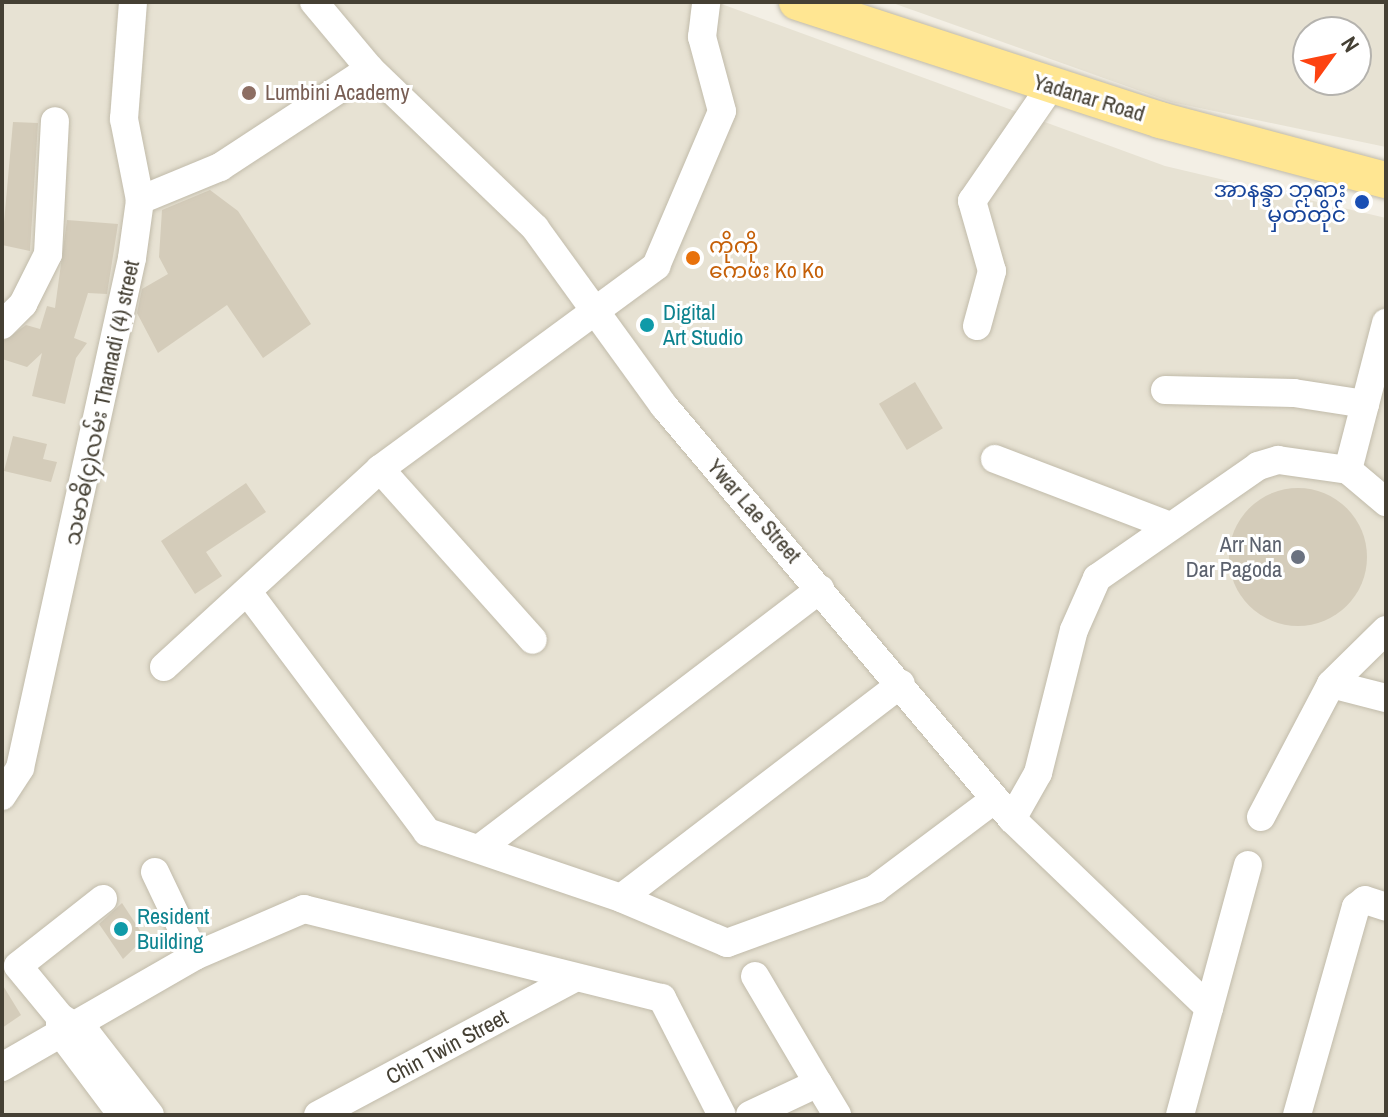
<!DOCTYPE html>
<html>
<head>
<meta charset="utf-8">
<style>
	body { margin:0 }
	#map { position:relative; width:1388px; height:1117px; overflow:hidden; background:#f3efe5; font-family:"Archivo Narrow","Noto Sans Myanmar",sans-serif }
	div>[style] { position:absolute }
	.residential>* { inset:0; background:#e7e2d3 }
	.building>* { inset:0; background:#d4ccba; transform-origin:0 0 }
	.round { border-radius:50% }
	.roads { filter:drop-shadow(0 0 2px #c1bbaa) drop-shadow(0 0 2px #c1bbaa) }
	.minor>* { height:28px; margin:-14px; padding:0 14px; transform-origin:14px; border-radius:14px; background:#fff }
	.major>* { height:36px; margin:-18px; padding:0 18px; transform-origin:18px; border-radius:18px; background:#ffe692 }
	.dots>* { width:22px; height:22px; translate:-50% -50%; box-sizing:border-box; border:4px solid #fff; border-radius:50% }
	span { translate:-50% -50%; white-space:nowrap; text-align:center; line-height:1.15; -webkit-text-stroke:6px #fff; paint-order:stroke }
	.education-label { font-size:22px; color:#785e54 }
	.left { translate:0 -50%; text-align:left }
	.street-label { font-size:22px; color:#454034 }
	.transit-label { font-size:22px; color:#164399 }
	.right { translate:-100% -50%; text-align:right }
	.food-label { font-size:22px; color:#c56008 }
	.culture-label { font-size:22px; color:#0d838f }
	.worship-label { font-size:22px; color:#5b616d }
	.frame { position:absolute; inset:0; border:4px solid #454034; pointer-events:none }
	.north { position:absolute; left:1292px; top:16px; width:80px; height:80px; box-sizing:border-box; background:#fff; border:2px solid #b5b3ae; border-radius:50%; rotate:57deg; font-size:22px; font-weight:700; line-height:32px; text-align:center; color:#454034 }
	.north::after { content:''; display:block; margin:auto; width:28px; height:36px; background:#fd4311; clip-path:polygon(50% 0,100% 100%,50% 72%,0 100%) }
</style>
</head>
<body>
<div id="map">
	<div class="residential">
		<div style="clip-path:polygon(2px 2px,716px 2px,1165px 166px,1386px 218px,1386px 1115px,2px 1115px)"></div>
		<div style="clip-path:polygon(evenodd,890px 2px,1386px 2px,1386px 147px,1171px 102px,890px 2px,1308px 32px,1356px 32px,1356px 80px,1308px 80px,1308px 32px)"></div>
	</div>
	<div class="building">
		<div style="clip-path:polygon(13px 122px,38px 123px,30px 251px,2px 245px)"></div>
		<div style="clip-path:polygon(210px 190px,238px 211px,311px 324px,263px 358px,227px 305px,158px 353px,137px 313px,142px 289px,168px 274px,159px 257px,162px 210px)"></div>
		<div style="clip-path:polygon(67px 220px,118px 224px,107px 294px,88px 293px,74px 338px,87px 343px,76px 358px,65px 404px,32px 396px,42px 353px,27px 367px,2px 359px,2px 342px,26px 325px,40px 329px,47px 306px,55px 308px)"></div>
		<div style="left:915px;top:382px;width:54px;height:42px;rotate:59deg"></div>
		<div style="clip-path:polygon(13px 436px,47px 444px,43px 459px,57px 462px,51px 482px,4px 471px)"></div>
		<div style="clip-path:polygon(246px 483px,266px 512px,206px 552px,222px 576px,195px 594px,161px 541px)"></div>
		<div class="round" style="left:1229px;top:488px;width:138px;height:138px"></div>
		<div style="clip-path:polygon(122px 903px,145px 938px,123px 959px,99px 924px)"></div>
		<div style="clip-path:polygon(2px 984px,21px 1015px,2px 1028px)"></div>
	</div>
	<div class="roads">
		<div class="minor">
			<div style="left:314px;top:2px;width:87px;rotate:50.1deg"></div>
			<div style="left:370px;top:69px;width:229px;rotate:43.9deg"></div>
			<div style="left:535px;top:228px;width:220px;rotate:54.1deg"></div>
			<div style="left:664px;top:406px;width:540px;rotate:49.88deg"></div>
			<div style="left:1012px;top:819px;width:273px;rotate:43.8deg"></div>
			<div style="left:140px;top:200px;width:87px;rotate:-22.4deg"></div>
			<div style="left:220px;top:167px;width:179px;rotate:-33.2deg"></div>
			<div style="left:2px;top:325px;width:30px;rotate:-45deg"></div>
			<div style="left:23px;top:304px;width:56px;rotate:-63.4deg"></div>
			<div style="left:48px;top:254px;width:133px;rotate:-87deg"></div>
			<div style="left:977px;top:326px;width:57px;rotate:-74.7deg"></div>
			<div style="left:992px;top:271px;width:73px;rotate:-105.9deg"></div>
			<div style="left:972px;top:201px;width:140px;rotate:-55.5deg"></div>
			<div style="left:1165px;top:390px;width:129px;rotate:1.3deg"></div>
			<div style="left:1294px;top:393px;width:72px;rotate:8.8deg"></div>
			<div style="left:995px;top:459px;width:185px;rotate:20.9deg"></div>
			<div style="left:380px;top:469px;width:229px;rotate:48.2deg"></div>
			<div style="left:1348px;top:470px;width:152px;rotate:-75.5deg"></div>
			<div style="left:250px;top:595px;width:296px;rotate:53.2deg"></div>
			<div style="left:427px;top:832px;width:205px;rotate:18.8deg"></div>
			<div style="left:164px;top:667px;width:293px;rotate:-42.5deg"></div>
			<div style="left:380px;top:469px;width:343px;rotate:-36.3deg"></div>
			<div style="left:656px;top:266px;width:168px;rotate:-66.9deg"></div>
			<div style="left:722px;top:111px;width:77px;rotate:-105.1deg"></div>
			<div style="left:702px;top:37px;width:35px;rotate:-83deg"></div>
			<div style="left:901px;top:684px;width:352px;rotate:142.6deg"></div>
			<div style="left:621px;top:898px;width:115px;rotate:23deg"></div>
			<div style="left:727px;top:943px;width:158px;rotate:-20deg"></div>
			<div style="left:875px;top:889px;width:150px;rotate:-36.9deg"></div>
			<div style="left:1331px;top:684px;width:57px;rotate:14.3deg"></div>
			<div style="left:2px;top:796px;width:33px;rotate:-57deg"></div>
			<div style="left:20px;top:768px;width:522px;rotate:-77.61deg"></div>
			<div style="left:132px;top:258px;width:59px;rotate:-82.1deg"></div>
			<div style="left:140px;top:200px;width:83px;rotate:-101.2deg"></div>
			<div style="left:124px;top:119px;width:117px;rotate:-85.6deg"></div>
			<div style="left:1261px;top:817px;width:150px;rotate:-62.2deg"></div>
			<div style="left:1331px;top:684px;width:77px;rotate:-44.5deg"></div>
			<div style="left:1012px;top:819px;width:53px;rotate:-60.5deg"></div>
			<div style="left:1038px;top:773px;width:147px;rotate:-75.9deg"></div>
			<div style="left:1074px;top:630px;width:57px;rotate:-66.1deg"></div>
			<div style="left:1097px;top:578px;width:196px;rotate:-34.8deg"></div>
			<div style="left:1258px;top:466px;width:21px;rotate:-17deg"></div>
			<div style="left:1278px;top:460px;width:71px;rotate:8.1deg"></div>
			<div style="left:1348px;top:470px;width:50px;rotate:40.1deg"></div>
			<div style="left:483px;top:846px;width:424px;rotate:-37.3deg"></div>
			<div style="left:155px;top:872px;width:93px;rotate:64.5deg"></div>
			<div style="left:103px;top:899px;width:108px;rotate:141.8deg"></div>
			<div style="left:18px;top:966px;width:66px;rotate:50.5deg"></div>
			<div style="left:60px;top:1017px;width:33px;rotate:33deg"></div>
			<div style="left:88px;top:1035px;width:101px;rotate:52.2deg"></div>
			<div style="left:60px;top:1018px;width:14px;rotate:90deg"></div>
			<div style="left:60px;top:1032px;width:104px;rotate:53.2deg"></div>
			<div style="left:2px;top:1067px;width:223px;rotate:-29.9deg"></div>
			<div style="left:195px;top:956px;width:119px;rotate:-23.3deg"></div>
			<div style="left:304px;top:909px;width:369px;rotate:14deg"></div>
			<div style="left:662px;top:998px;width:131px;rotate:62.9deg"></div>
			<div style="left:818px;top:1083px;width:37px;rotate:59deg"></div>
			<div style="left:318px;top:1115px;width:291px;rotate:-28.1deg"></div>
			<div style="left:750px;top:1115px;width:75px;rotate:-25.2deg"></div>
			<div style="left:818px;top:1083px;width:124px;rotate:-120.5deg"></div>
			<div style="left:1180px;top:1115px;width:259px;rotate:-74.8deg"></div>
			<div style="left:1297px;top:1115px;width:216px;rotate:-74.2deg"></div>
			<div style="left:1356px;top:907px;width:11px;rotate:-38deg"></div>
			<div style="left:1365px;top:900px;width:22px;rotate:18deg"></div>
		</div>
		<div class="major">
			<div style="left:797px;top:2px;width:382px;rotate:18deg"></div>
			<div style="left:1160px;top:120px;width:234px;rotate:14.9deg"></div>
		</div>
	</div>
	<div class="dots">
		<div style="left:249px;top:93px;background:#8d6e63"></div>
		<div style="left:1362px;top:202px;background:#1a4fb4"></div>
		<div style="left:693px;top:258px;background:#e8710a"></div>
		<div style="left:647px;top:325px;background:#0f9aa8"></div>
		<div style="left:1298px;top:557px;background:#6b7280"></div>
		<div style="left:121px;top:929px;background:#0f9aa8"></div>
	</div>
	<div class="education-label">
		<span class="left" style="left:265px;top:93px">Lumbini Academy</span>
	</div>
	<div class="street-label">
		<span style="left:1089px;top:98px;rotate:17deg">Yadanar Road</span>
		<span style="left:102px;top:403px;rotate:-78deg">သမာဓိ(၄)လမ်း Thamadi (4) street</span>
		<span style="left:754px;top:511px;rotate:49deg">Ywar Lae Street</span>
		<span style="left:447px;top:1047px;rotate:-28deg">Chin Twin Street</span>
	</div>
	<div class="transit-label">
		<span class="right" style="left:1346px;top:202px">အာနန္ဒာ ဘုရား<br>မှတ်တိုင်</span>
	</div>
	<div class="food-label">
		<span class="left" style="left:709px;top:258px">ကိုကို<br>ကေဖး Ko Ko</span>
	</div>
	<div class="culture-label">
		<span class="left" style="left:663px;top:325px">Digital<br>Art Studio</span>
		<span class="left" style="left:137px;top:929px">Resident<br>Building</span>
	</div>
	<div class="worship-label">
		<span class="right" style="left:1282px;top:557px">Arr Nan<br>Dar Pagoda</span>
	</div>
	<div class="frame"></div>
	<div class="north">N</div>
</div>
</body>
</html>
